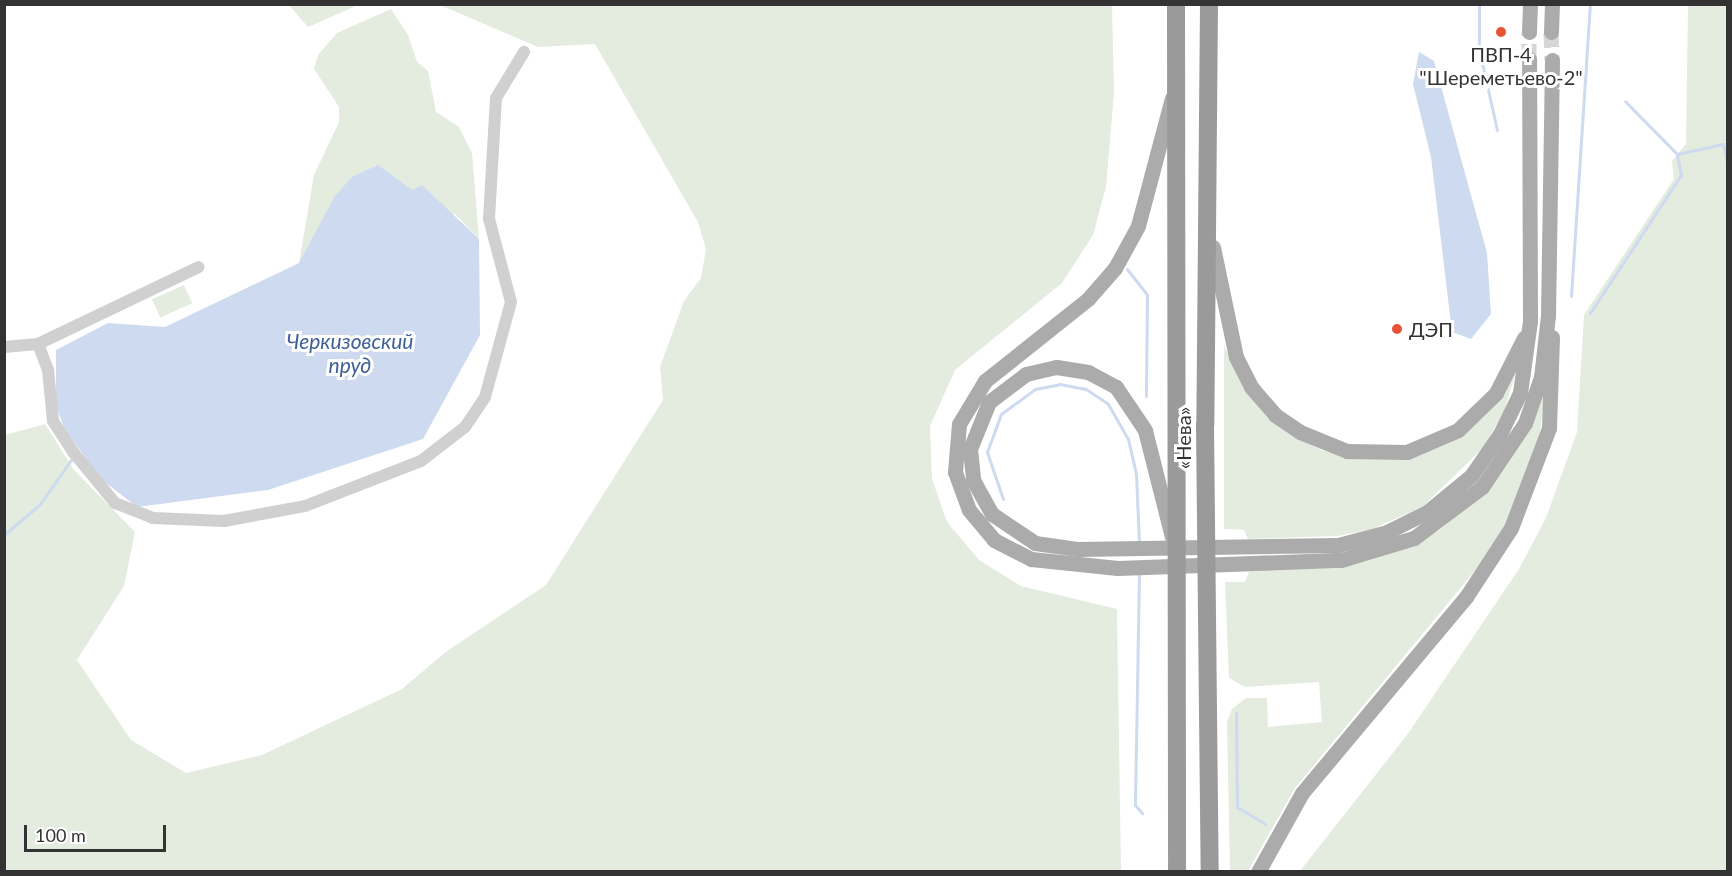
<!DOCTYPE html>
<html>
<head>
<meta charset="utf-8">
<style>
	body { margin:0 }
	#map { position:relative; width:1732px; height:876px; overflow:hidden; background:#fff; font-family:Lato,sans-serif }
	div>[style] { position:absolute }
	.green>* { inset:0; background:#e3ecdf; transform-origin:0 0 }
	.water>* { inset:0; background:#cedaef }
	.stream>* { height:3px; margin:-1.5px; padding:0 1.5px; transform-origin:1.5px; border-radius:1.5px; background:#cedaef }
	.major-tunnel>* { height:15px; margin-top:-7.5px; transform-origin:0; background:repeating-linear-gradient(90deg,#d6d6d6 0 15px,transparent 0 23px) }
	.minor>* { height:12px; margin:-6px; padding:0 6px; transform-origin:6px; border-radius:6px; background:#d0d0d0 }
	.major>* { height:15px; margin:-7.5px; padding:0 7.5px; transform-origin:7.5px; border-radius:7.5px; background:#ababab }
	.highway>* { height:18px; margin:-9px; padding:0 9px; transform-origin:9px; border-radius:9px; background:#9a9a9a }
	.dots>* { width:16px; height:16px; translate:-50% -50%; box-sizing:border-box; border:3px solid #fff; border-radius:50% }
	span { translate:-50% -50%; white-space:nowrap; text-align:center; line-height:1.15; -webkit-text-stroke:6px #fff; paint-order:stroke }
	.poi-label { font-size:20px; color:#333 }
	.left { translate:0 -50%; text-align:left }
	.street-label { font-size:20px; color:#333 }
	.water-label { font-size:21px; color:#3d6099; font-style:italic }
	.frame { position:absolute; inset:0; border:6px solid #333; pointer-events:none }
	.scale { position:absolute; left:24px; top:825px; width:142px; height:27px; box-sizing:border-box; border:3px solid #333; border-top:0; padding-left:8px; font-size:18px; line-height:21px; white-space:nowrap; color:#333; -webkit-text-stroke:4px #fff; paint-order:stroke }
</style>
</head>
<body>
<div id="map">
	<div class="green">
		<div style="clip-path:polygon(289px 5px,289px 4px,358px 5px,308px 27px)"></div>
		<div style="clip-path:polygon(440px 5px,1112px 5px,1114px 93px,1106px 187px,1093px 235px,1062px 283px,955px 370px,930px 426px,932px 479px,947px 522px,979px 560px,1021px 586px,1117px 609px,1121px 871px,5px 871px,5px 435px,45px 424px,74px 470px,135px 532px,124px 586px,77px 660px,131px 740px,186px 773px,262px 755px,402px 689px,447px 651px,546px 585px,663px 400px,660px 367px,684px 301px,701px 278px,706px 249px,698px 222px,595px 44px,538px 47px)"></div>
		<div style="clip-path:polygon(1688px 5px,1728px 5px,1727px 871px,1300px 871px,1407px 735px,1519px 569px,1546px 518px,1577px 432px,1584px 315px,1674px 179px,1672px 161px,1686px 144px)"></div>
		<div style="clip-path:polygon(391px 9px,408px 35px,417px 62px,428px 71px,436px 112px,459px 127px,472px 153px,479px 239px,455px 214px,299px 263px,314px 175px,339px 122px,339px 107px,314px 69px,318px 55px,337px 33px)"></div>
		<div style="left:184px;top:285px;width:20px;height:35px;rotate:66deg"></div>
		<div style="clip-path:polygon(1224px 346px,1253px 399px,1285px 430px,1321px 450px,1364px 459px,1410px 456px,1460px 434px,1519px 363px,1504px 411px,1484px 447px,1422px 507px,1372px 529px,1338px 536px,1248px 539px,1244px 530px,1224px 529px)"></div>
		<div style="clip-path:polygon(1547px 376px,1540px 433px,1505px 525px,1487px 556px,1295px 788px,1248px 871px,1230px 871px,1227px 722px,1232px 709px,1246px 698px,1267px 698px,1268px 727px,1322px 722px,1319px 682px,1245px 687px,1229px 678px,1225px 582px,1245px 582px,1249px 572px,1368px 561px,1440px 530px,1506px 467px,1531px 424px)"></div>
	</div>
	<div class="water">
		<div style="clip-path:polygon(1419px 52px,1434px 61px,1487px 253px,1491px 314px,1471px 339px,1452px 332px,1431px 157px,1413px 84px)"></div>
		<div style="clip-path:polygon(378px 165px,412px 190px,422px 185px,479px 239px,480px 335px,423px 439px,268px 490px,137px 507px,101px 479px,64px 428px,56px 405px,56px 350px,108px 323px,165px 327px,299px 263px,335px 196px,352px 177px)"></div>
	</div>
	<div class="stream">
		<div style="left:1479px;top:4px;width:45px;rotate:90deg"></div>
		<div style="left:1479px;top:49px;width:83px;rotate:77.5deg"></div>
		<div style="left:1677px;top:154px;width:47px;rotate:-12.3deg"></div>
		<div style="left:1723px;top:144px;width:23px;rotate:77deg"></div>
		<div style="left:1127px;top:269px;width:33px;rotate:52deg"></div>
		<div style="left:1147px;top:295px;width:101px;rotate:90.6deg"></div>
		<div style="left:1571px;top:296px;width:293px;rotate:-86.3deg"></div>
		<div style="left:1590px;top:313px;width:165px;rotate:-56.6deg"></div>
		<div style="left:1681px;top:175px;width:21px;rotate:-101deg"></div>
		<div style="left:1677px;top:154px;width:74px;rotate:-134.5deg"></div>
		<div style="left:1003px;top:499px;width:50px;rotate:-108.8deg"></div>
		<div style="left:987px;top:452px;width:40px;rotate:-69.8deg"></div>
		<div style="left:1001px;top:414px;width:42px;rotate:-36.3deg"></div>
		<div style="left:1035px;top:389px;width:25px;rotate:-11deg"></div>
		<div style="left:1060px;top:384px;width:26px;rotate:11deg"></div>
		<div style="left:1086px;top:389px;width:27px;rotate:34deg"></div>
		<div style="left:1108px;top:404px;width:40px;rotate:60.3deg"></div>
		<div style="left:1128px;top:439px;width:36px;rotate:77deg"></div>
		<div style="left:1136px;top:474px;width:68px;rotate:87.5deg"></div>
		<div style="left:4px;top:535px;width:48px;rotate:-40.7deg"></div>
		<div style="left:40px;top:504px;width:57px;rotate:-54.9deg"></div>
		<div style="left:1139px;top:573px;width:232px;rotate:91deg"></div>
		<div style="left:1135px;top:805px;width:11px;rotate:49deg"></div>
		<div style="left:1236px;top:713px;width:94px;rotate:89.4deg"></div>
		<div style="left:1237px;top:807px;width:33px;rotate:31deg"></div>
	</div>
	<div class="major-tunnel">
		<div style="left:1551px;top:32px;width:28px;rotate:88deg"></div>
		<div style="left:1529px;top:59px;width:27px;rotate:-90deg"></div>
	</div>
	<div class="minor">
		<div style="left:38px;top:344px;width:28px;rotate:69deg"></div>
		<div style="left:48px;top:370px;width:51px;rotate:84.4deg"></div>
		<div style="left:53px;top:421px;width:38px;rotate:57deg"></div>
		<div style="left:74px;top:453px;width:65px;rotate:50.6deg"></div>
		<div style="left:115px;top:503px;width:41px;rotate:21.5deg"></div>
		<div style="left:153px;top:518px;width:71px;rotate:2.4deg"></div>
		<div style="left:224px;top:521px;width:82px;rotate:-10.5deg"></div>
		<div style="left:305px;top:506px;width:124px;rotate:-21.2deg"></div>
		<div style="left:421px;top:461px;width:56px;rotate:-37.7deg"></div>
		<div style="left:465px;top:427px;width:36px;rotate:-56deg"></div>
		<div style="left:485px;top:397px;width:98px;rotate:-74.7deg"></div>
		<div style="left:511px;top:302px;width:86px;rotate:-104.8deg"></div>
		<div style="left:489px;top:219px;width:121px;rotate:-86.7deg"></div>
		<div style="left:496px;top:98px;width:54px;rotate:-58.7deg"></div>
		<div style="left:4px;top:347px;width:34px;rotate:-5deg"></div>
		<div style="left:38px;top:344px;width:178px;rotate:-25.6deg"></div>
	</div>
	<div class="major">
		<div style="left:1529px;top:32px;width:28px;rotate:-88deg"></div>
		<div style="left:1551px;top:32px;width:28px;rotate:-88deg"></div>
		<div style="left:1172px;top:98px;width:132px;rotate:104.9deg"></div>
		<div style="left:1138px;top:226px;width:48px;rotate:118.7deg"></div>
		<div style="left:1115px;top:268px;width:41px;rotate:131.1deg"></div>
		<div style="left:1088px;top:299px;width:132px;rotate:141.5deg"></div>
		<div style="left:985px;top:381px;width:50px;rotate:121.2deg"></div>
		<div style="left:959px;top:424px;width:48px;rotate:94.8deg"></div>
		<div style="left:955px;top:472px;width:40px;rotate:69.8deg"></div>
		<div style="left:969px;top:510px;width:39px;rotate:50deg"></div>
		<div style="left:994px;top:540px;width:42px;rotate:27.2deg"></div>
		<div style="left:1031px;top:559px;width:87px;rotate:5.9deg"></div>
		<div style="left:1118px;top:568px;width:223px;rotate:-2.1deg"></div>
		<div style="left:1341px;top:560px;width:76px;rotate:-16.8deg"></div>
		<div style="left:1414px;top:538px;width:85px;rotate:-36.9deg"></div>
		<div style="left:1482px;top:487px;width:77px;rotate:-56.1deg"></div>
		<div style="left:1525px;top:423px;width:49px;rotate:-70.8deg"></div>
		<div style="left:1541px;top:377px;width:61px;rotate:-83.5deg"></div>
		<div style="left:1548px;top:316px;width:256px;rotate:-89.1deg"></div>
		<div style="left:1213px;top:247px;width:112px;rotate:78.2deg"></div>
		<div style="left:1236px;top:357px;width:34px;rotate:63deg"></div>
		<div style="left:1251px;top:387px;width:37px;rotate:49deg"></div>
		<div style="left:1275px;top:415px;width:30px;rotate:34deg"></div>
		<div style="left:1300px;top:432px;width:51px;rotate:22deg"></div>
		<div style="left:1347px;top:451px;width:60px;rotate:1deg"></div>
		<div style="left:1407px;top:452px;width:56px;rotate:-23.3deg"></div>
		<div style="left:1458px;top:430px;width:53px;rotate:-44.2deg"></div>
		<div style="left:1496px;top:393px;width:62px;rotate:-63deg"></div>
		<div style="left:1172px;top:537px;width:110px;rotate:-104.2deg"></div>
		<div style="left:1145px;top:430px;width:52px;rotate:-124deg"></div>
		<div style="left:1116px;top:387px;width:32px;rotate:-152deg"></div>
		<div style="left:1088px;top:372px;width:32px;rotate:-171deg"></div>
		<div style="left:1056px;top:367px;width:31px;rotate:167deg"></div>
		<div style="left:1026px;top:374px;width:46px;rotate:142.9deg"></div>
		<div style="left:989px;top:402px;width:51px;rotate:112deg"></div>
		<div style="left:970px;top:449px;width:31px;rotate:84deg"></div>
		<div style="left:973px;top:480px;width:39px;rotate:61deg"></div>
		<div style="left:992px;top:514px;width:52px;rotate:34deg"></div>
		<div style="left:1035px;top:543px;width:42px;rotate:8.1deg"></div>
		<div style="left:1077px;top:549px;width:261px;rotate:-0.9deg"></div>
		<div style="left:1338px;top:545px;width:51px;rotate:-14.9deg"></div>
		<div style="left:1387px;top:532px;width:45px;rotate:-26.6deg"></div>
		<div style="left:1427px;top:512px;width:57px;rotate:-39.3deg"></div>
		<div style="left:1471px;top:476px;width:51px;rotate:-55.4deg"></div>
		<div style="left:1500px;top:434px;width:46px;rotate:-64deg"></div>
		<div style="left:1520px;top:393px;width:73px;rotate:-82.1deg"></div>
		<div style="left:1530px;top:321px;width:262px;rotate:-90.2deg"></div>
		<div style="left:1258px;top:872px;width:90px;rotate:-60.9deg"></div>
		<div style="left:1302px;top:793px;width:256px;rotate:-50.1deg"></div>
		<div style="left:1466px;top:597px;width:82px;rotate:-56.9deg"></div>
		<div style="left:1511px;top:528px;width:107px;rotate:-69.2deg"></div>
		<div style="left:1549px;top:428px;width:91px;rotate:-88.1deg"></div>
	</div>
	<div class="highway">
		<div style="left:1176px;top:4px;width:868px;rotate:89.93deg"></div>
		<div style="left:1209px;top:4px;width:421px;rotate:90.5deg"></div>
		<div style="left:1205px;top:425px;width:447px;rotate:89.4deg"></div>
	</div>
	<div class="dots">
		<div style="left:1501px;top:32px;background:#e95235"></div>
		<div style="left:1397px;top:329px;background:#e95235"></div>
	</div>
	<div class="poi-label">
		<span style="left:1501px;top:66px">ПВП-4<br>"Шереметьево-2"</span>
		<span class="left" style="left:1409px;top:329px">ДЭП</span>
	</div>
	<div class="street-label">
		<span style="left:1183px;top:438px;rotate:-90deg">«Нева»</span>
	</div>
	<div class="water-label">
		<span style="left:350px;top:353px">Черкизовский<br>пруд</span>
	</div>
	<div class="frame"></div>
	<div class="scale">100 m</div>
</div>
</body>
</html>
